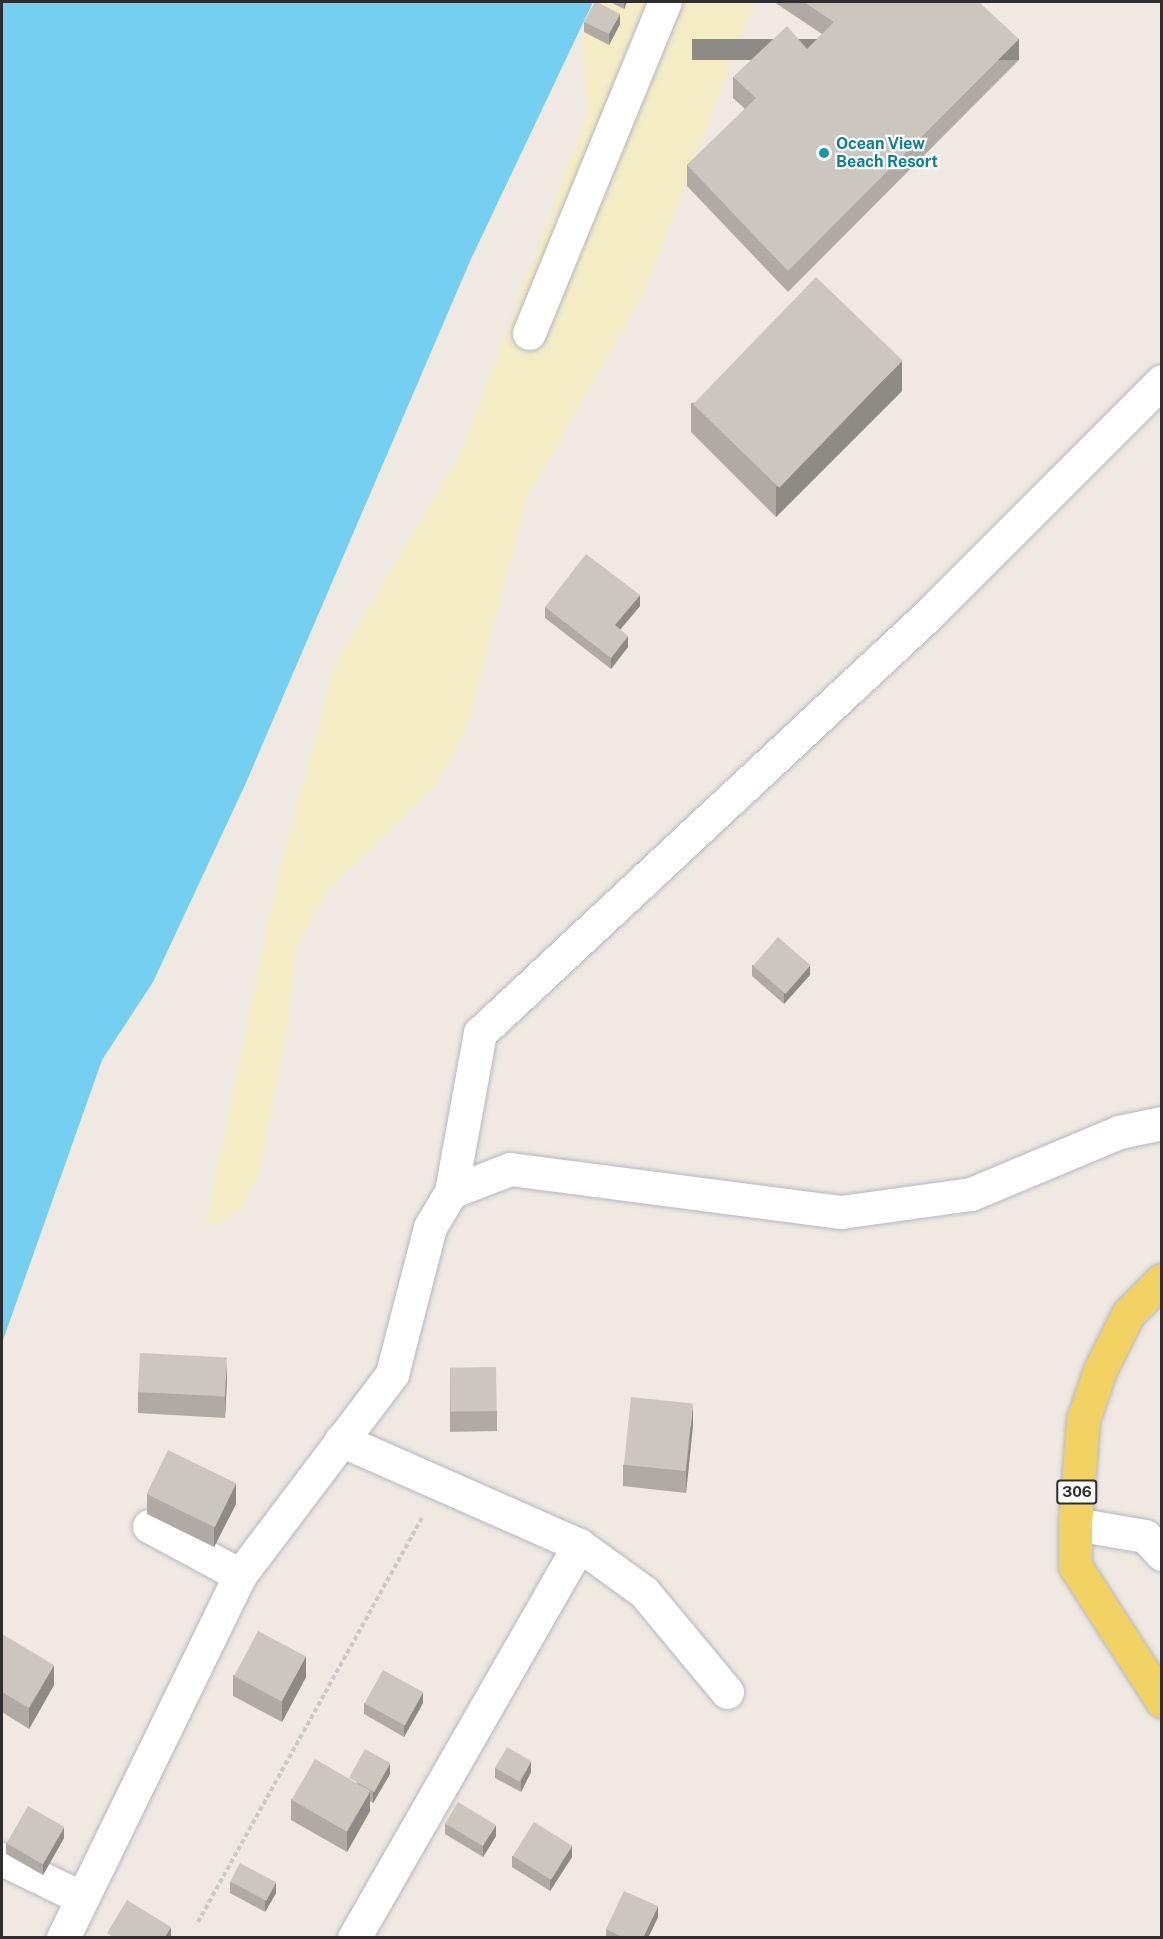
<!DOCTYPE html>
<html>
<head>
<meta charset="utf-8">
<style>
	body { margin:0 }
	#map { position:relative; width:1163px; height:1939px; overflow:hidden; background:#efe9e1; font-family:"Public Sans",sans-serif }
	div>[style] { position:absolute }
	.sand>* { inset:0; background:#f3ecc5 }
	.water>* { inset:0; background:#75cff0 }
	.path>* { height:4px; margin-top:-2px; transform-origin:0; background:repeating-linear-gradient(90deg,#c9c9c9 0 4.5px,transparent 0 7.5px) }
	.roads { filter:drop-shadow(0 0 2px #b4b7c1) drop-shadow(0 0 2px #b4b7c1) }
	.minor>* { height:33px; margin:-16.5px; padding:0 16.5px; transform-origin:16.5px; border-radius:16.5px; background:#fff }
	.major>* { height:33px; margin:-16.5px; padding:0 16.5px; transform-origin:16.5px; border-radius:16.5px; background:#f2d163 }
	.wall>* { inset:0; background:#afaba4 }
	.shaded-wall>* { inset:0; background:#8e8b86; transform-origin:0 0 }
	.building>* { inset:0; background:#cbc7bf; transform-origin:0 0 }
	.dots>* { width:16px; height:16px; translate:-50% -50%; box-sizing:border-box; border:3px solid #fff; border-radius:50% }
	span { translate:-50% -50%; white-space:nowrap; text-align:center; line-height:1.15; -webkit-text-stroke:4.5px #fff; paint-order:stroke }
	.shield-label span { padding:2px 4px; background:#fff; border:2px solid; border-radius:4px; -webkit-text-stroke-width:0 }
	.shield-label { font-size:15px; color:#2e2e2e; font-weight:700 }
	.culture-label { font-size:16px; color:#0d838f; font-weight:700 }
	.left { translate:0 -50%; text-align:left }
	.frame { position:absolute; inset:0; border:3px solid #2e2e2e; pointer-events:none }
</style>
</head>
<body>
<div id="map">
	<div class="sand">
		<div style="clip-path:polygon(602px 2px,754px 2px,645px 291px,527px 497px,465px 732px,436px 785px,328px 890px,295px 950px,288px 1024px,258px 1178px,242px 1208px,217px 1225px,206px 1222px,277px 881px,335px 664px,461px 452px,588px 112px,583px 42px)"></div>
	</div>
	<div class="water">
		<div style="clip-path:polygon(2px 2px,593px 2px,471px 259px,245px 785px,153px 982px,102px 1060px,2px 1343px)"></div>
	</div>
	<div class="path">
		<div style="left:198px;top:1922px;width:464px;rotate:-61deg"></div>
	</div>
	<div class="roads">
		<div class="minor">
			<div style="left:529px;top:333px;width:358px;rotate:-67.7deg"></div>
			<div style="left:451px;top:1192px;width:162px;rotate:-79.7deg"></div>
			<div style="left:480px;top:1033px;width:611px;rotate:-43.01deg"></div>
			<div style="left:927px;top:616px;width:332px;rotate:-45deg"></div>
			<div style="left:341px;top:1440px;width:260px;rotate:23.8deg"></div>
			<div style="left:579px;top:1545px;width:80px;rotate:35.9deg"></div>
			<div style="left:644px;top:1592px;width:130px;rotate:50.3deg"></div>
			<div style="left:1075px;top:1524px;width:71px;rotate:9.7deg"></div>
			<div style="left:1145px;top:1536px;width:25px;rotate:47deg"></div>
			<div style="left:149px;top:1526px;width:103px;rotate:28.3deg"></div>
			<div style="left:2px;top:1859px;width:89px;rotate:26deg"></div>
			<div style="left:63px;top:1938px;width:404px;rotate:-64deg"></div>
			<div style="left:240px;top:1575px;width:252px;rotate:-52.9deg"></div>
			<div style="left:392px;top:1374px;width:152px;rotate:-75.5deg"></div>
			<div style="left:430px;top:1227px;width:41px;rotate:-59deg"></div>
			<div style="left:451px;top:1192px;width:63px;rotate:-21.3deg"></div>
			<div style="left:510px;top:1169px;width:334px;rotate:7.4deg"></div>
			<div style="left:841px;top:1212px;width:131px;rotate:-7.9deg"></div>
			<div style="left:971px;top:1194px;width:160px;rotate:-22.7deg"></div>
			<div style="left:1119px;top:1132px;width:44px;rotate:-11.8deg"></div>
			<div style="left:354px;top:1938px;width:453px;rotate:-60.2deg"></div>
		</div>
		<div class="major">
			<div style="left:1162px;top:1280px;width:48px;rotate:135deg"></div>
			<div style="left:1128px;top:1314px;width:63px;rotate:116.6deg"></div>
			<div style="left:1100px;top:1370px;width:53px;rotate:108.8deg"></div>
			<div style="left:1083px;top:1420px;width:104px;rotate:94.4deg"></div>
			<div style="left:1075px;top:1524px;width:42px;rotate:90deg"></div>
			<div style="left:1075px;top:1566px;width:161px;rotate:57.2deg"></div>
		</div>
	</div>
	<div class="wall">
		<div style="clip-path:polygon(610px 2px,627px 2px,624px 9px)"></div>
		<div style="clip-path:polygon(774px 2px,979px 2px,1019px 60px,788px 292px,687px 186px,687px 165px,745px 109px,733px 98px,733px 77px,807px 49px,822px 34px)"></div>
		<div style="clip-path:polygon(584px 22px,620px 24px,609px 45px,584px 32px)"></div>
		<div style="clip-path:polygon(902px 391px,776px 517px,691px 432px,691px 403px)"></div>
		<div style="clip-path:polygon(640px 606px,620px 629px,628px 647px,611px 669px,545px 618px,545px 607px)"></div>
		<div style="clip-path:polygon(752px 965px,810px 975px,784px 1004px,752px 976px)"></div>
		<div style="clip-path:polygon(450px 1368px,497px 1411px,497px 1431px,450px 1432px)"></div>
		<div style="clip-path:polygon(227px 1379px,225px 1418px,138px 1413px,138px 1392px)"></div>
		<div style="clip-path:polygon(693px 1425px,686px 1493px,623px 1486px,623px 1465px)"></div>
		<div style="clip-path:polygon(147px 1494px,236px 1504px,214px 1547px,147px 1514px)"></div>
		<div style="clip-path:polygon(2px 1634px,54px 1685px,29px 1729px,2px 1712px)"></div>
		<div style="clip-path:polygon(233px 1675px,306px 1677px,282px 1722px,233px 1696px)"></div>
		<div style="clip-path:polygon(364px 1703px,423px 1703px,404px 1737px,364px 1714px)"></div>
		<div style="clip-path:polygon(495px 1768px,531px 1772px,521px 1792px,495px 1778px)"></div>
		<div style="clip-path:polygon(390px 1774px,373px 1803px,370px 1801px,370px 1811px,347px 1852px,291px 1820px,291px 1799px)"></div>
		<div style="clip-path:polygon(445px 1823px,496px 1836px,483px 1857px,445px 1834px)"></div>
		<div style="clip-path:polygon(64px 1838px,43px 1875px,6px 1854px,6px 1843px)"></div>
		<div style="clip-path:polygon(512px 1856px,572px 1857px,550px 1891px,512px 1867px)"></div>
		<div style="clip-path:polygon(230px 1882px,276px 1893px,265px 1912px,230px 1893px)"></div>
		<div style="clip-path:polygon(658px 1917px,648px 1938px,606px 1938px,606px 1929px)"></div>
	</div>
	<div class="shaded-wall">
		<div style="clip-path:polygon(624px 2px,627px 2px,624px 9px)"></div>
		<div style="clip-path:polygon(620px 14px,620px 24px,609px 45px,609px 34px)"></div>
		<div style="left:1019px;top:39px;width:21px;height:327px;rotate:90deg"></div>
		<div style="clip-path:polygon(902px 361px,902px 391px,776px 517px,776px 487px)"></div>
		<div style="clip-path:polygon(640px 595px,640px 606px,615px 636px,615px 625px)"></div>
		<div style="clip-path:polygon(628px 636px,628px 647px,611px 669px,611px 658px)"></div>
		<div style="clip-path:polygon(810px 965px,810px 975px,784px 1004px,784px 994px)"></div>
		<div style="clip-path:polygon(227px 1358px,227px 1379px,225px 1418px,225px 1397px)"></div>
		<div style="clip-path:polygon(693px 1404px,693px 1425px,686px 1493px,686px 1472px)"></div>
		<div style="clip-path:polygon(236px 1483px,236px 1504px,214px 1547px,214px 1526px)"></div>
		<div style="clip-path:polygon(306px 1656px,306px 1677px,282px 1722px,282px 1701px)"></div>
		<div style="clip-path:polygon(54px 1665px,54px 1685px,29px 1729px,29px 1708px)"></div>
		<div style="clip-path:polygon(423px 1692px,423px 1703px,404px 1737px,404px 1726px)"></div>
		<div style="clip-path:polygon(531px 1761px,531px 1772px,521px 1792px,521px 1781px)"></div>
		<div style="clip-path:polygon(390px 1763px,390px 1774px,373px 1803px,373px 1792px)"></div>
		<div style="clip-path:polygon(370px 1791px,370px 1811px,347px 1852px,347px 1831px)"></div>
		<div style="clip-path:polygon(496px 1825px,496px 1836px,483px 1857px,483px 1846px)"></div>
		<div style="clip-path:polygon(64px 1827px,64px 1838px,43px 1875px,43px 1864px)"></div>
		<div style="clip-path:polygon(572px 1846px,572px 1857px,550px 1891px,550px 1880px)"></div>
		<div style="clip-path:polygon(276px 1882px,276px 1893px,265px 1912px,265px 1901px)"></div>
		<div style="clip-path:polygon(658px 1906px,658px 1917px,648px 1938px,643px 1938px)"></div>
		<div style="clip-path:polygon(171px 1927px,171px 1938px,164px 1938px)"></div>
	</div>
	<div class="building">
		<div style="clip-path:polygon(595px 2px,597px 2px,620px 14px,609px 34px,584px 22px)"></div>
		<div style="clip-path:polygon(804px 2px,979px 2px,1019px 39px,788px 271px,687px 165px,756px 98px,733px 77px,787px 26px,807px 49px,834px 22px)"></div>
		<div style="left:816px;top:277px;width:120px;height:177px;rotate:44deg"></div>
		<div style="clip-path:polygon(586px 554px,640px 595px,615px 625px,628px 636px,611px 658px,545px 607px)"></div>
		<div style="left:778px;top:937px;width:43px;height:38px;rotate:41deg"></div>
		<div style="left:140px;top:1353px;width:87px;height:39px;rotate:3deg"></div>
		<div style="left:496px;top:1367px;width:44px;height:46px;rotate:89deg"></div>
		<div style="left:631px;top:1397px;width:62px;height:68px;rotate:6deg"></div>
		<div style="left:168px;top:1450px;width:76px;height:49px;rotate:26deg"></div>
		<div style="left:258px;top:1631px;width:54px;height:51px;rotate:28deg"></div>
		<div style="clip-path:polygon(2px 1634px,54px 1665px,29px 1708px,2px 1692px)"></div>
		<div style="left:383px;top:1670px;width:46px;height:38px;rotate:29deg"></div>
		<div style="left:507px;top:1747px;width:28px;height:24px;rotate:30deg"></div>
		<div style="left:365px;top:1749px;width:29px;height:33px;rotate:29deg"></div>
		<div style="left:315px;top:1759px;width:64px;height:47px;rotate:30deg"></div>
		<div style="left:458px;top:1802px;width:44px;height:25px;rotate:31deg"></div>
		<div style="left:28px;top:1806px;width:42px;height:43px;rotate:30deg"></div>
		<div style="left:534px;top:1822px;width:45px;height:40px;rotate:32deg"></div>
		<div style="left:240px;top:1863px;width:41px;height:21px;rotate:28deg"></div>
		<div style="clip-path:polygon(624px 1891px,658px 1906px,643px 1938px,624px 1938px,606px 1929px)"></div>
		<div style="clip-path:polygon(127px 1900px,171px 1927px,164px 1938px,114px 1938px,107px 1933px)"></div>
	</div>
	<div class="dots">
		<div style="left:824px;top:153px;background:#0f9aa8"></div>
	</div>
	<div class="shield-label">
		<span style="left:1077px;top:1492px">306</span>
	</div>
	<div class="culture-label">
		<span class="left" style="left:836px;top:153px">Ocean View<br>Beach Resort</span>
	</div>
	<div class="frame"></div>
</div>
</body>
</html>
